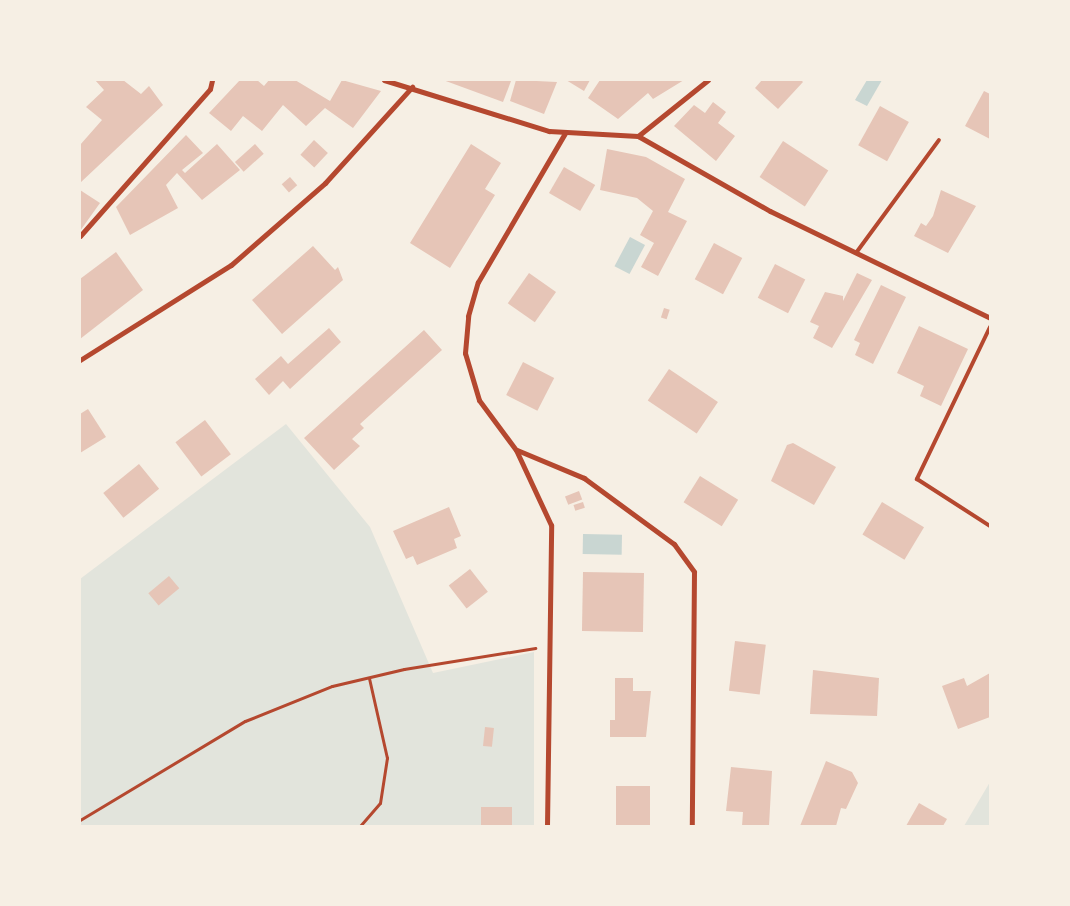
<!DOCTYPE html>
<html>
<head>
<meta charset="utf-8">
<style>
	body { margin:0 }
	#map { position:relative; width:1070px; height:906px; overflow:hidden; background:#f6efe4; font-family:"DM Sans",sans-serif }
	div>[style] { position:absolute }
	.green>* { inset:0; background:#e2e4dc }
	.water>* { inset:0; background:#c9d6d2; transform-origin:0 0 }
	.building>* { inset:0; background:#e6c5b7; transform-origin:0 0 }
	.path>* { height:3px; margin:-1.5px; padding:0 1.5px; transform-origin:1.5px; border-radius:1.5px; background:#b5482f }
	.service>* { height:4px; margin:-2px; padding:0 2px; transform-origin:2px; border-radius:2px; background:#b5482f }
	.minor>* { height:5px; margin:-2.5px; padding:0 2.5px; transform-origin:2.5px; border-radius:2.5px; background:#b5482f }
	span { translate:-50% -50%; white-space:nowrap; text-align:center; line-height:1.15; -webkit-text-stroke:4px #f6efe4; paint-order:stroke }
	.frame { position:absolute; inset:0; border:81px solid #f6efe4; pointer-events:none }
</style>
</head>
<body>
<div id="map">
	<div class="green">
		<div style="clip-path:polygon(286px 424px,370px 527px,433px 673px,534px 652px,534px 826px,80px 826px,80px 579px)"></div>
		<div style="clip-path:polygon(990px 782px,990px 826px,964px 826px)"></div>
	</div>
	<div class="water">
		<div style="clip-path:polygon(867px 80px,882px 80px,867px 106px,855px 100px)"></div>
		<div style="left:630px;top:237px;width:17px;height:33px;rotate:28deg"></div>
		<div style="left:583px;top:534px;width:39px;height:20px;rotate:1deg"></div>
	</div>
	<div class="building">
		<div style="clip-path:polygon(95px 80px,123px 80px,141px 94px,149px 86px,163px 105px,80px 183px,80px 145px,102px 120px,86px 107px,104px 90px)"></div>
		<div style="clip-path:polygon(240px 80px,257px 80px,264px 86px,269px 80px,295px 80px,330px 101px,342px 80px,381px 91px,353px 128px,325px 108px,306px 126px,283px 105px,262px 131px,243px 116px,231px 131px,209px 113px)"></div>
		<div style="clip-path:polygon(443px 80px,508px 80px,511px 81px,503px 102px)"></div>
		<div style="clip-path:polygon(516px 80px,557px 82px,544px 114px,510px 101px)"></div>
		<div style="clip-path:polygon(566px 80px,590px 80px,584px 91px)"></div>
		<div style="clip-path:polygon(600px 80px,684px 80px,653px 99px,648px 93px,618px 119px,588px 98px)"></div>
		<div style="clip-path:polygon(762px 80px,801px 80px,803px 82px,778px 109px,755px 88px)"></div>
		<div style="clip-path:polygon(984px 91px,990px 94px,990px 139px,965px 126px)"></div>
		<div style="clip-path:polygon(713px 102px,726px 112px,718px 123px,735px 136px,716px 161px,674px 126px,694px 105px,705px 113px)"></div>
		<div style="left:880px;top:106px;width:33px;height:45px;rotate:29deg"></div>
		<div style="clip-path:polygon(186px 135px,203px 153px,182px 170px,185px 173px,217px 144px,240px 170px,202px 200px,177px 173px,166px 185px,178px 208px,130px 235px,116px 207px)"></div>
		<div style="left:314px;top:140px;width:19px;height:20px;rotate:43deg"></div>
		<div style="left:783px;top:141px;width:54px;height:43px;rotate:33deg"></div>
		<div style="left:255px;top:144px;width:13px;height:27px;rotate:48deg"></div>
		<div style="clip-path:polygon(471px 144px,501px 163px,485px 189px,495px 195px,450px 268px,410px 243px)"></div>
		<div style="clip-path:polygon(607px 149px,646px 157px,685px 179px,668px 212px,687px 221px,658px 276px,641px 267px,654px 243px,640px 235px,653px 211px,637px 198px,600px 190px)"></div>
		<div style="left:564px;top:167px;width:36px;height:30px;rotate:30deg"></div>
		<div style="left:290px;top:177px;width:11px;height:11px;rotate:49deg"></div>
		<div style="clip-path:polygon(80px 190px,100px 203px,80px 231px)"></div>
		<div style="clip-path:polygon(941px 190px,976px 206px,948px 253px,914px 236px,921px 223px,926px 226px,933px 216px)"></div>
		<div style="left:714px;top:243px;width:32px;height:41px;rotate:28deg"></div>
		<div style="clip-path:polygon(313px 246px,335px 270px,338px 267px,343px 280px,282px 334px,252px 300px)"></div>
		<div style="clip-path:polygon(116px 252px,143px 290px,80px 339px,80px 279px)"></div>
		<div style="left:775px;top:264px;width:34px;height:38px;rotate:27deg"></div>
		<div style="left:529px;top:273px;width:33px;height:37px;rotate:35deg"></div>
		<div style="clip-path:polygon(857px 273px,872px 280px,832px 348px,813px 338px,819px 326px,810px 322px,825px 292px,843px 296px,843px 301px)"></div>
		<div style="clip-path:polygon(881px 285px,906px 297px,873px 364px,855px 355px,860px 343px,854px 340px)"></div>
		<div style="left:664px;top:308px;width:6px;height:10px;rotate:18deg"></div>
		<div style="clip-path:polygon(919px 326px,968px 349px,941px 406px,920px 396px,924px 386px,897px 373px)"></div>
		<div style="clip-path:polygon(329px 328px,341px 342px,290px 389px,283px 381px,269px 395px,255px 379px,281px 356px,288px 364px)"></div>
		<div style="clip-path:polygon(424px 330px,442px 350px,360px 424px,364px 428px,352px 439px,360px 446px,334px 470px,304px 438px)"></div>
		<div style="left:523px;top:362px;width:35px;height:37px;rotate:27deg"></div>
		<div style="left:669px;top:369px;width:59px;height:38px;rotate:34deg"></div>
		<div style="clip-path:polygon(88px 409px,106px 437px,80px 453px,80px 414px)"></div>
		<div style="left:205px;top:420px;width:43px;height:37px;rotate:53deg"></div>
		<div style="clip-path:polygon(793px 443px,836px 467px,814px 505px,771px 481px,787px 445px)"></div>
		<div style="left:139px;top:464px;width:32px;height:46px;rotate:51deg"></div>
		<div style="left:700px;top:476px;width:45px;height:31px;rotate:32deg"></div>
		<div style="left:579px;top:491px;width:9px;height:15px;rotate:69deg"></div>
		<div style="left:583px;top:502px;width:6px;height:10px;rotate:72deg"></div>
		<div style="left:882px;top:502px;width:49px;height:38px;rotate:31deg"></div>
		<div style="clip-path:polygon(449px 507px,461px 536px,454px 539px,457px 548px,417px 565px,413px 556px,406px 559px,393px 531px)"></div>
		<div style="left:470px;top:569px;width:29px;height:27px;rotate:52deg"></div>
		<div style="left:583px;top:572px;width:61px;height:59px;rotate:1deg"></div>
		<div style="left:169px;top:576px;width:16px;height:27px;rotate:50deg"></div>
		<div style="left:735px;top:641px;width:31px;height:50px;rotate:7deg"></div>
		<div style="clip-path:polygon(813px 670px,879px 678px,877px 716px,810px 714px)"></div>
		<div style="clip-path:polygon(990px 673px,990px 717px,958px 729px,942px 686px,964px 678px,967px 686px)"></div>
		<div style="clip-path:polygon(615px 678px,633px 678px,633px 691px,651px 691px,646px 737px,610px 737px,610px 720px,615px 720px)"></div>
		<div style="left:485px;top:727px;width:9px;height:19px;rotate:6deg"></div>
		<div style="clip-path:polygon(826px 761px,852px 772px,858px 783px,846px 809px,841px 808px,836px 826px,800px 826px)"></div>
		<div style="clip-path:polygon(731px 767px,772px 771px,769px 826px,742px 826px,743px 812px,726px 811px)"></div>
		<div style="left:616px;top:786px;width:34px;height:40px"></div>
		<div style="clip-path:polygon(919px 803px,947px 819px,943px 826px,906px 826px)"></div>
		<div style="left:481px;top:807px;width:31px;height:19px"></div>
	</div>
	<div class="path">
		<div style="left:80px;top:820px;width:192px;rotate:-31deg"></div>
		<div style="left:245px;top:721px;width:94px;rotate:-21.9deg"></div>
		<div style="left:332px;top:686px;width:74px;rotate:-13.3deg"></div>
		<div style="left:404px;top:669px;width:133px;rotate:-9.1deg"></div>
		<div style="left:360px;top:826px;width:30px;rotate:-49deg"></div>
		<div style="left:380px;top:803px;width:46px;rotate:-81.2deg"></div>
		<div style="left:387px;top:758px;width:82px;rotate:-102.7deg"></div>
	</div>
	<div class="service">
		<div style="left:856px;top:253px;width:140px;rotate:-53.7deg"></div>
		<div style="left:990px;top:327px;width:169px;rotate:115.7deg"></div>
		<div style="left:917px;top:479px;width:87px;rotate:32.8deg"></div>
	</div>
	<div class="minor">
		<div style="left:384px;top:80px;width:173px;rotate:17.2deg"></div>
		<div style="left:549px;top:131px;width:89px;rotate:3.2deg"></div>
		<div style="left:638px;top:136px;width:152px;rotate:29.6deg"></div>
		<div style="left:770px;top:211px;width:245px;rotate:25.9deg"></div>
		<div style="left:638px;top:136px;width:90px;rotate:-38.7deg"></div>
		<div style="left:80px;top:236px;width:196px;rotate:-48.5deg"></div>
		<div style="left:210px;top:89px;width:9px;rotate:-77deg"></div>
		<div style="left:80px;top:360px;width:178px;rotate:-32.2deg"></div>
		<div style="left:231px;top:265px;width:125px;rotate:-41.1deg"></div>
		<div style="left:325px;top:183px;width:130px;rotate:-47.8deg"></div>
		<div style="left:517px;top:450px;width:73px;rotate:22.7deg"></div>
		<div style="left:584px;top:478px;width:112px;rotate:36.3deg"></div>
		<div style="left:674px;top:544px;width:34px;rotate:54deg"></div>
		<div style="left:694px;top:572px;width:254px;rotate:90.5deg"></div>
		<div style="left:547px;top:826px;width:301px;rotate:-89.2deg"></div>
		<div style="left:551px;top:525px;width:83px;rotate:-115deg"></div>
		<div style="left:516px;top:450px;width:62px;rotate:-126.5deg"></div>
		<div style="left:479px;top:400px;width:49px;rotate:-106.6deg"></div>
		<div style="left:465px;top:353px;width:37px;rotate:-85deg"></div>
		<div style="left:468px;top:316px;width:35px;rotate:-74deg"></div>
		<div style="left:478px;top:282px;width:173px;rotate:-59.7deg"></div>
	</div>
	<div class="frame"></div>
</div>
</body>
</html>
